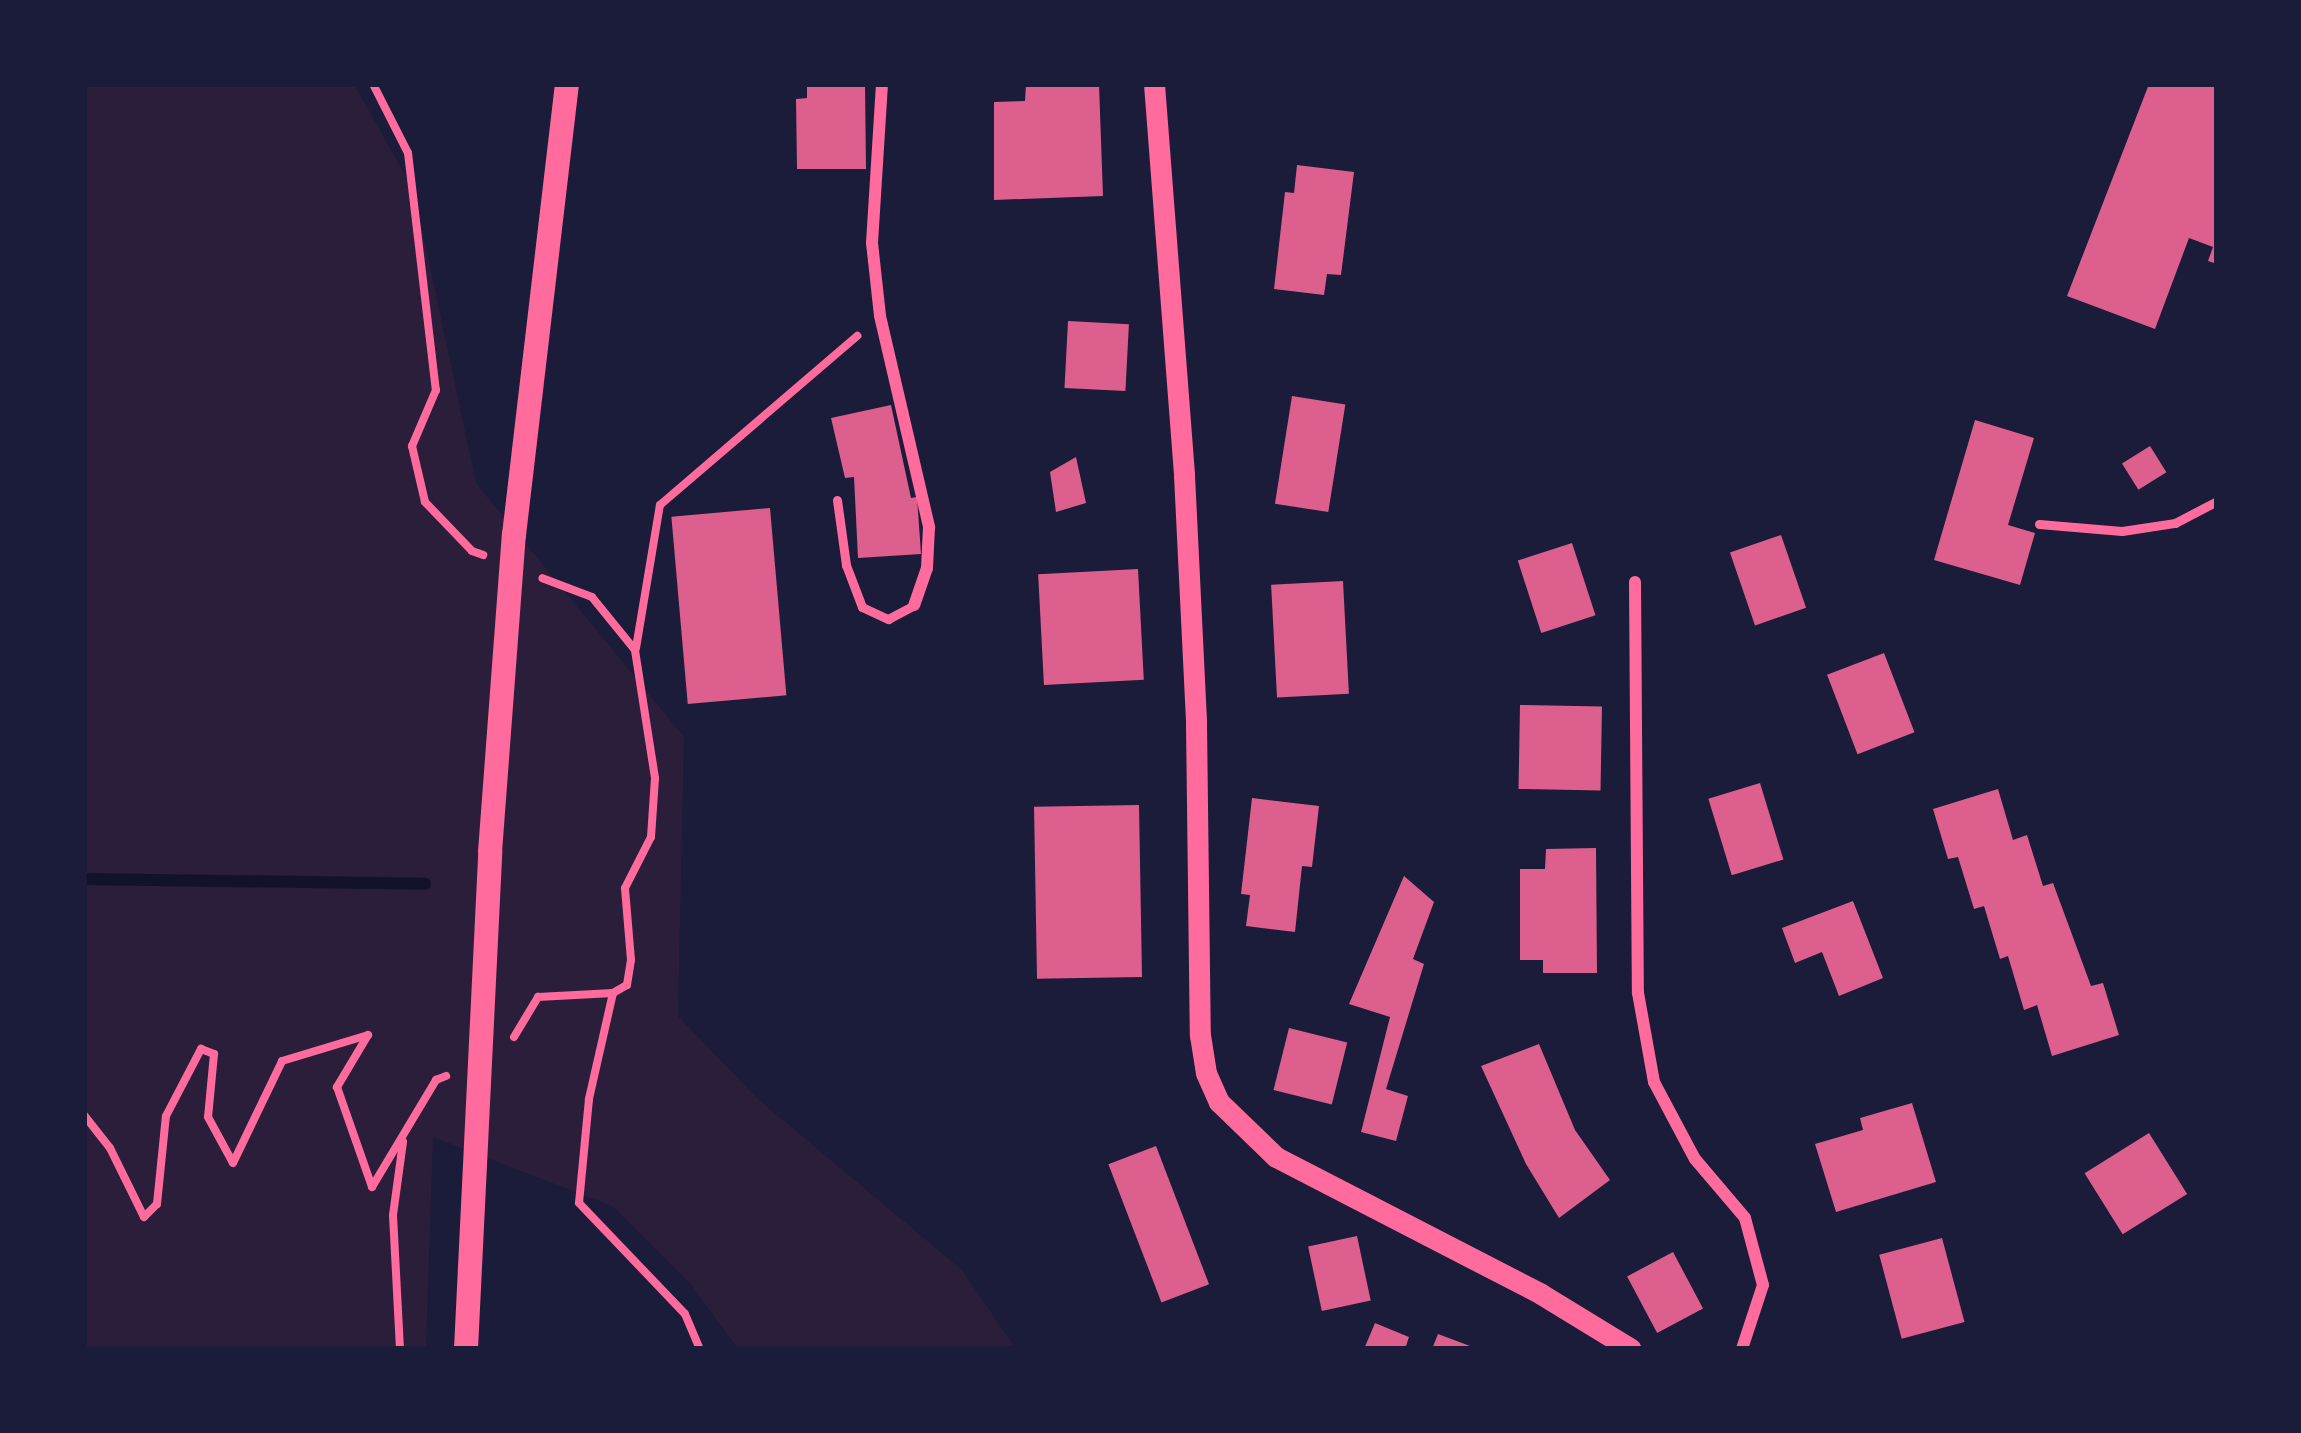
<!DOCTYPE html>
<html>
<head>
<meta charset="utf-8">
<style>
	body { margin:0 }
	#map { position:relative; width:2301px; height:1433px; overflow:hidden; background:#1b1b3a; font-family:"Roboto Condensed",sans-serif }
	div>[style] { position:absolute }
	.green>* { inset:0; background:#2a1e3b }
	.stream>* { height:12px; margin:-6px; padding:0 6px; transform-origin:6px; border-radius:6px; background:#12122b }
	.building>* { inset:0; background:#dd5f8e; transform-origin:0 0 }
	.path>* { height:8px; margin:-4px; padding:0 4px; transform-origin:4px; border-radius:4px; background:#ff6b9d }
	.service>* { height:9px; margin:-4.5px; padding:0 4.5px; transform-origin:4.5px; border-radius:4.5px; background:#ff6b9d }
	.minor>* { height:12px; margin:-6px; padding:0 6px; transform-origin:6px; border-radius:6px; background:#ff6b9d }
	.tertiary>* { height:21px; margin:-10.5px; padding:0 10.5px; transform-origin:10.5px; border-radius:10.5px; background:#ff6b9d }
	.secondary>* { height:24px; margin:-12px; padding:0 12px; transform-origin:12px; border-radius:12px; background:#ff6b9d }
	span { translate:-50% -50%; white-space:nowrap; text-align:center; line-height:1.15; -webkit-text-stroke:9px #1b1b3a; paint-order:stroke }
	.frame { position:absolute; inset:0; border:87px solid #1b1b3a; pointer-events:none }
</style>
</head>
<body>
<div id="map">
	<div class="green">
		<div style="clip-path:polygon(84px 84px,354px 84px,414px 191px,476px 483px,684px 737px,678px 1016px,759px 1100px,962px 1270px,1016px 1349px,738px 1349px,692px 1286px,612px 1206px,433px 1137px,426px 1349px,84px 1349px)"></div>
	</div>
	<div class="stream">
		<div style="left:84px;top:879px;width:341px;rotate:0.8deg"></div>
	</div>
	<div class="building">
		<div style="clip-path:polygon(807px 84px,865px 84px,866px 169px,797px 169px,796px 99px,807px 98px)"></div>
		<div style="clip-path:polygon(1026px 84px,1099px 84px,1103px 196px,994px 200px,994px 102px,1025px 101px)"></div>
		<div style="clip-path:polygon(2149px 84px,2217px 84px,2217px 264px,2208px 261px,2213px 247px,2189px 238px,2155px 329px,2067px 296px)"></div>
		<div style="clip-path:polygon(1297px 165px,1354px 172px,1341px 275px,1327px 274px,1324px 295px,1274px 289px,1285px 192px,1294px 193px)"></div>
		<div style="left:1068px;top:321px;width:61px;height:67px;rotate:3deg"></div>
		<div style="left:1292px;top:396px;width:54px;height:109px;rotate:9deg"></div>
		<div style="clip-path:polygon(891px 405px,911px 498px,917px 497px,921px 554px,858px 558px,854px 477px,845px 478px,831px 418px)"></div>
		<div style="clip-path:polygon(1975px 420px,2034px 438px,2008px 525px,2035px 533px,2020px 585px,1934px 560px)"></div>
		<div style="left:2150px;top:446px;width:31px;height:33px;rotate:58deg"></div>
		<div style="clip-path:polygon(1076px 457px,1086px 503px,1056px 512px,1050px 472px)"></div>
		<div style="left:770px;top:508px;width:188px;height:99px;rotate:85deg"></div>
		<div style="left:1781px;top:535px;width:77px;height:54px;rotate:71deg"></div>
		<div style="left:1572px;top:543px;width:76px;height:57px;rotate:72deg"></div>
		<div style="left:1138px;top:569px;width:111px;height:100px;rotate:87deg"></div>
		<div style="left:1343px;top:581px;width:113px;height:72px;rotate:87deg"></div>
		<div style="left:1884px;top:653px;width:85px;height:61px;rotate:69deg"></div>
		<div style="left:1520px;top:705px;width:82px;height:84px;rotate:1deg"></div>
		<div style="left:1760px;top:783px;width:80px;height:54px;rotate:73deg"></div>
		<div style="clip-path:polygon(1998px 789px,2013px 840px,2027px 835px,2043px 886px,2053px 883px,2091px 986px,2103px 983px,2119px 1035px,2052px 1056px,2037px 1005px,2024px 1010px,2008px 956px,2000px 959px,1984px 906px,1974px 909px,1958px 857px,1948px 859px,1933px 809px)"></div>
		<div style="clip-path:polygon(1252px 798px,1319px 806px,1312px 867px,1302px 866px,1295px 932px,1246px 926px,1250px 895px,1241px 894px)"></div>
		<div style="left:1139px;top:805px;width:172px;height:105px;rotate:89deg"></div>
		<div style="clip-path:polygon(1596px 848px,1597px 973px,1543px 973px,1543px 960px,1520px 960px,1520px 869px,1545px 869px,1546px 849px)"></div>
		<div style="clip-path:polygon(1404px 876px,1434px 902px,1413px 959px,1424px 964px,1386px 1089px,1408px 1096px,1396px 1141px,1361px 1132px,1390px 1017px,1349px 1004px)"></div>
		<div style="clip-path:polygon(1853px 901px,1883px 978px,1839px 996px,1822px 952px,1795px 963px,1782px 928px)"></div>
		<div style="left:1289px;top:1028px;width:60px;height:64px;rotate:14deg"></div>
		<div style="clip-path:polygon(1539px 1044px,1575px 1130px,1610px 1180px,1559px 1218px,1526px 1164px,1481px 1066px)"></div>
		<div style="clip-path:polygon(1912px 1103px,1936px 1182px,1836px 1212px,1815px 1144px,1863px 1130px,1860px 1118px)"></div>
		<div style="left:2149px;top:1133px;width:72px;height:76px;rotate:58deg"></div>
		<div style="left:1156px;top:1146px;width:148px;height:51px;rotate:69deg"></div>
		<div style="left:1357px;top:1236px;width:66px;height:50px;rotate:78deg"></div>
		<div style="left:1942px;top:1238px;width:87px;height:65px;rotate:75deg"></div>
		<div style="left:1673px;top:1252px;width:64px;height:52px;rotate:62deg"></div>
		<div style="clip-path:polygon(1375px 1323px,1409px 1337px,1405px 1349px,1364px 1349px)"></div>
		<div style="clip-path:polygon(1438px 1334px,1478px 1349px,1432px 1349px)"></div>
	</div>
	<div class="path">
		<div style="left:373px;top:84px;width:77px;rotate:63.1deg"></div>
		<div style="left:408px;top:153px;width:239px;rotate:83.3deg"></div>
		<div style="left:436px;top:390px;width:61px;rotate:113.2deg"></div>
		<div style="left:412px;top:446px;width:57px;rotate:76.9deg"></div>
		<div style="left:425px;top:502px;width:68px;rotate:46.2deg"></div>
		<div style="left:472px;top:551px;width:12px;rotate:20deg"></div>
		<div style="left:636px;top:648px;width:145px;rotate:-80.5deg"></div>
		<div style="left:660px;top:505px;width:260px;rotate:-40.6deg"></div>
		<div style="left:613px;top:993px;width:109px;rotate:102.8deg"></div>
		<div style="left:589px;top:1099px;width:104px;rotate:95.5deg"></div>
		<div style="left:579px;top:1203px;width:153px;rotate:46.3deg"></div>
		<div style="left:685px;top:1314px;width:38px;rotate:67deg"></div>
		<div style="left:514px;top:1037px;width:47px;rotate:-59deg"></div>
		<div style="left:538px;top:997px;width:75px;rotate:-3.1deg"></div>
		<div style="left:613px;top:993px;width:16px;rotate:-30deg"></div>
		<div style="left:627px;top:985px;width:25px;rotate:-81deg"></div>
		<div style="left:631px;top:960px;width:72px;rotate:-94.8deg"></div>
		<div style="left:625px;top:888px;width:57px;rotate:-63deg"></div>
		<div style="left:651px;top:837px;width:59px;rotate:-86.1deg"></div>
		<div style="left:655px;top:778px;width:130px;rotate:-98.9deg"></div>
		<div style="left:635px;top:650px;width:68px;rotate:-129.1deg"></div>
		<div style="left:592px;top:597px;width:53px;rotate:-159.2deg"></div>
		<div style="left:84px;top:1115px;width:42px;rotate:51.8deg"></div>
		<div style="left:110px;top:1148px;width:77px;rotate:63.8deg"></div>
		<div style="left:144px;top:1217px;width:18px;rotate:-45deg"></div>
		<div style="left:157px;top:1204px;width:88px;rotate:-84.2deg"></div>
		<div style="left:166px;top:1116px;width:76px;rotate:-62.4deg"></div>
		<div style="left:201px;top:1049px;width:14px;rotate:21deg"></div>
		<div style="left:214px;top:1054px;width:63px;rotate:95.4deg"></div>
		<div style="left:208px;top:1117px;width:52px;rotate:61.5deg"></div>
		<div style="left:233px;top:1163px;width:113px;rotate:-64.3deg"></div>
		<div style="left:282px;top:1061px;width:90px;rotate:-16.8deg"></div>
		<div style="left:368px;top:1035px;width:61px;rotate:120.8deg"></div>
		<div style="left:337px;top:1087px;width:106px;rotate:70.7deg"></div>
		<div style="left:372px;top:1187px;width:125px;rotate:-59.1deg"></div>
		<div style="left:436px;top:1080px;width:11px;rotate:-22deg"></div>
		<div style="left:400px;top:1349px;width:134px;rotate:-93deg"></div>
		<div style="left:393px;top:1215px;width:74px;rotate:-82.2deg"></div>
	</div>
	<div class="service">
		<div style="left:837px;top:500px;width:66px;rotate:82.1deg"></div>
		<div style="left:846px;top:565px;width:45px;rotate:69.1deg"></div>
		<div style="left:862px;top:607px;width:29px;rotate:25deg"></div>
		<div style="left:888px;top:619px;width:30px;rotate:-28deg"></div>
		<div style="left:2039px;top:524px;width:83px;rotate:4.8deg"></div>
		<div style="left:2122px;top:531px;width:54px;rotate:-8.6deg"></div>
		<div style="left:2175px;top:523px;width:47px;rotate:-27.6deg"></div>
	</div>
	<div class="minor">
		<div style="left:882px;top:84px;width:159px;rotate:93.6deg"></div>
		<div style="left:872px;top:243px;width:73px;rotate:83.7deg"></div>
		<div style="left:880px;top:316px;width:217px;rotate:76.9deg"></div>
		<div style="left:929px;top:527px;width:41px;rotate:92.8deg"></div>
		<div style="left:927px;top:568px;width:39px;rotate:109deg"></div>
		<div style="left:1635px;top:582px;width:411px;rotate:89.6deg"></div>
		<div style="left:1638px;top:993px;width:90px;rotate:79.8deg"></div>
		<div style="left:1654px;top:1082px;width:87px;rotate:62deg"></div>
		<div style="left:1695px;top:1159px;width:77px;rotate:49.7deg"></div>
		<div style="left:1745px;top:1218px;width:69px;rotate:75deg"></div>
		<div style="left:1763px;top:1285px;width:67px;rotate:108.2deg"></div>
	</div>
	<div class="tertiary">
		<div style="left:1154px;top:84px;width:392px;rotate:85.6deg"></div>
		<div style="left:1184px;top:475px;width:248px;rotate:87.2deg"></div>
		<div style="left:1196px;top:723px;width:312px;rotate:89.3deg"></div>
		<div style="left:1200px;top:1035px;width:38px;rotate:81deg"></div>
		<div style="left:1206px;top:1073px;width:32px;rotate:66deg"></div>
		<div style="left:1219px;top:1102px;width:79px;rotate:44deg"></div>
		<div style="left:1276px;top:1157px;width:298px;rotate:27.3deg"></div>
		<div style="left:1541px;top:1294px;width:105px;rotate:31.4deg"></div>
	</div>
	<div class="secondary">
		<div style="left:466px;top:1349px;width:498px;rotate:-87.2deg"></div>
		<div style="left:490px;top:852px;width:318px;rotate:-85.7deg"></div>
		<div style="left:514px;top:535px;width:454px;rotate:-83.3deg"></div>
	</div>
	<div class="frame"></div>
</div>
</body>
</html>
